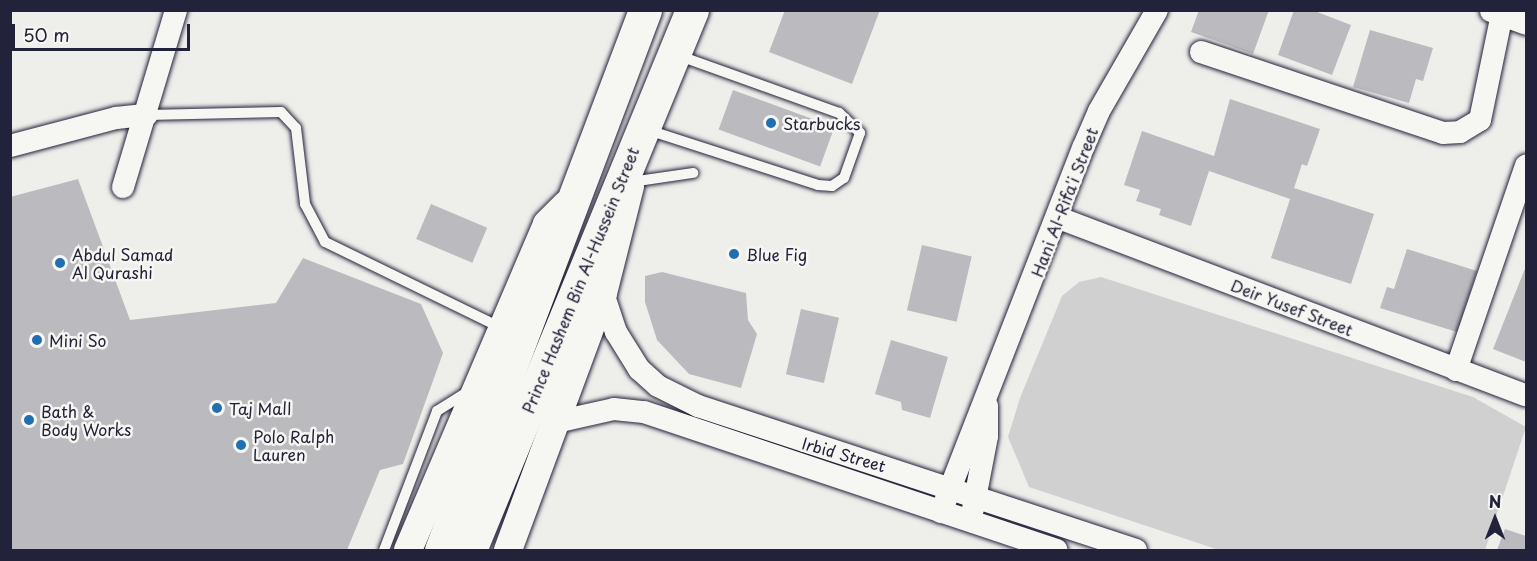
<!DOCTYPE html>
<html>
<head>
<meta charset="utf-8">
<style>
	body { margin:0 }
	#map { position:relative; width:1537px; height:561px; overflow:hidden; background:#eeeeeb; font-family:"Playpen Sans",sans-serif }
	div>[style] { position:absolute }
	.green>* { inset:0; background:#d0d0d1 }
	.building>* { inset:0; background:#bbbbbf; transform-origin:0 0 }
	.roads { filter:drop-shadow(0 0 2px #22223b) drop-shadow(0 0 2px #22223b) }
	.service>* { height:10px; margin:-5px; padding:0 5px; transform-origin:5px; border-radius:5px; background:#f6f6f2 }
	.minor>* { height:22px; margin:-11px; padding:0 11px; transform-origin:11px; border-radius:11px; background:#f6f6f2 }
	.tertiary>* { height:28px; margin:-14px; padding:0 14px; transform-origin:14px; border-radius:14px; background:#f6f6f2 }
	.trunk>* { height:33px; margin:-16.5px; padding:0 16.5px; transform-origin:16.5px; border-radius:16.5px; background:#f6f6f2 }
	.dots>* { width:16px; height:16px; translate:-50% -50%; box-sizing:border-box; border:3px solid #f6f6f2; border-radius:50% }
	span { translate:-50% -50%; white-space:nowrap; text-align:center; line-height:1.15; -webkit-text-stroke:5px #f6f6f2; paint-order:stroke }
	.poi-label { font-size:16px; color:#22223b }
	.left { translate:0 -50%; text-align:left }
	.street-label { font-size:16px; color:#22223b }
	.frame { position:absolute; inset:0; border:12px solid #22223b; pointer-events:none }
	.north { position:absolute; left:1465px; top:489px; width:60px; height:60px; -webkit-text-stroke:4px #f6f6f2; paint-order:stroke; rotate:0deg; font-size:16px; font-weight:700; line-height:24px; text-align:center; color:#22223b }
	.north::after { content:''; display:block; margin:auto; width:21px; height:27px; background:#22223b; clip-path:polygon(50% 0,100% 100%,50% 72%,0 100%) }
	.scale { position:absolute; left:12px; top:24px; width:178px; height:27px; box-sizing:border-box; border:3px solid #22223b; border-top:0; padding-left:8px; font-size:18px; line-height:21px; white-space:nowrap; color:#22223b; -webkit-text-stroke:4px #f6f6f2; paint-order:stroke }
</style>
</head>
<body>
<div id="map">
	<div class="green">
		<div style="clip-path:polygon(1101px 277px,1473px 397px,1526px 427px,1485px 550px,1219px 550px,1029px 487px,1008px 437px,1020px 398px,1062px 296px,1079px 282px)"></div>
	</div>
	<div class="building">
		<div style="clip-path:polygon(785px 10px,880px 10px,852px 84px,769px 52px)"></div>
		<div style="clip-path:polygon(1199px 10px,1269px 10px,1253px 54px,1191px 32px)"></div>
		<div style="clip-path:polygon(1294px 10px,1312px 10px,1351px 25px,1332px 75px,1278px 55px)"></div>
		<div style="clip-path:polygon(1370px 30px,1433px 48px,1423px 81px,1416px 79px,1409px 103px,1353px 87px)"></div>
		<div style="left:733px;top:90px;width:108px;height:42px;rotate:20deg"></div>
		<div style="clip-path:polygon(1230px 99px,1320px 129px,1307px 166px,1302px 164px,1294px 188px,1374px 214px,1351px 284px,1271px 258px,1290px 199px,1209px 171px,1191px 226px,1159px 215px,1161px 209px,1136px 201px,1140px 190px,1124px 185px,1142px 131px,1214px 156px)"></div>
		<div style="clip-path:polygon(78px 179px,130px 320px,276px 303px,303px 258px,421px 304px,443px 353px,403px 464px,380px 470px,347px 550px,10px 550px,10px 197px)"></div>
		<div style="left:431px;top:204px;width:61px;height:38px;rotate:23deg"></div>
		<div style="left:922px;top:245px;width:51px;height:67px;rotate:13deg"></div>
		<div style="clip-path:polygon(1407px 249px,1477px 271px,1457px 332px,1380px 308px,1387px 287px,1394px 289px)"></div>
		<div style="clip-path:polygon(1526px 266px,1526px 362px,1493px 349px)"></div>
		<div style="clip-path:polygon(662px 272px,746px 293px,748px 320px,757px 334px,741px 388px,689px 374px,657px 340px,645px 302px,645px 276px)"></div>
		<div style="left:801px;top:309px;width:39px;height:67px;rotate:13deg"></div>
		<div style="clip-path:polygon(891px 340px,948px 357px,930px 418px,902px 410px,901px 402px,875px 394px)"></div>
		<div style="clip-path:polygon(1505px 529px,1526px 536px,1526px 550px,1497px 550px)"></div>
	</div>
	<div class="roads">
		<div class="service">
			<div style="left:147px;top:115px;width:134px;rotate:-1.3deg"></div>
			<div style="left:281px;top:112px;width:22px;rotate:47deg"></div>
			<div style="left:296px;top:128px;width:77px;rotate:83.2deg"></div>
			<div style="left:305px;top:204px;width:43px;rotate:62.2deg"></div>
			<div style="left:325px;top:242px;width:196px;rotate:26deg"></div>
			<div style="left:645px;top:129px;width:182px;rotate:17.9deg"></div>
			<div style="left:818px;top:185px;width:14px;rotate:4deg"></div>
			<div style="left:832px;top:186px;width:14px;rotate:-34deg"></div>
			<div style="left:844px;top:178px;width:48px;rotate:-70.4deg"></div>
			<div style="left:860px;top:133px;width:29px;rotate:-136deg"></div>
			<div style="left:839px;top:113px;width:172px;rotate:-160.3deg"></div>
			<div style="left:631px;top:182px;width:63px;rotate:-8.3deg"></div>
			<div style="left:384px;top:550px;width:149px;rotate:-69.1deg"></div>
			<div style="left:437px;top:411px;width:38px;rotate:-32deg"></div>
		</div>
		<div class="minor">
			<div style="left:1491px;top:11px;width:37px;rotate:20deg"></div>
			<div style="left:1201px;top:52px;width:255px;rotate:18.5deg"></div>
			<div style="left:1443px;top:133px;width:17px;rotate:-3deg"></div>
			<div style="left:1460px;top:132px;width:23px;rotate:-31deg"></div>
			<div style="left:1480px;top:120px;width:108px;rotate:-78.3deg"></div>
			<div style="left:1502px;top:14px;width:7px;rotate:-34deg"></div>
			<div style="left:10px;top:146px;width:110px;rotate:-14.8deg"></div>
			<div style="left:116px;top:118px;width:31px;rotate:-6deg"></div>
			<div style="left:123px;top:187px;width:185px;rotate:-73.3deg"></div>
			<div style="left:1059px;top:218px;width:499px;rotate:20.8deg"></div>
			<div style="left:603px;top:293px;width:41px;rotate:71.6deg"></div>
			<div style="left:616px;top:332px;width:44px;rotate:58.1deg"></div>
			<div style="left:639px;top:369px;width:25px;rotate:42deg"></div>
			<div style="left:658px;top:386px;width:45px;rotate:26.6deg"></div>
			<div style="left:698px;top:406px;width:461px;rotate:18.2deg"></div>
			<div style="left:1456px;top:370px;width:216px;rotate:-71.1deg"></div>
			<div style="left:556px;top:422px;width:59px;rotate:-12.6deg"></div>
			<div style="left:614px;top:409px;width:30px;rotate:6deg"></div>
			<div style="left:644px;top:412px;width:435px;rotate:18.5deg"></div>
			<div style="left:973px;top:509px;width:74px;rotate:-79.1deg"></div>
			<div style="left:987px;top:436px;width:30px;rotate:-90deg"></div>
			<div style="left:941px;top:512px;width:391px;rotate:-68.7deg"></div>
			<div style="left:1083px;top:148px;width:40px;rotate:-66.6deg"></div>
			<div style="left:1099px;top:111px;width:116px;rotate:-60.1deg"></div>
		</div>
		<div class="tertiary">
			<div style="left:408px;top:550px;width:354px;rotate:-66.9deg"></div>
			<div style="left:547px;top:224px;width:28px;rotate:-45deg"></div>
			<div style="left:508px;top:550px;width:274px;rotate:-69.7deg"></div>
			<div style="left:603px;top:293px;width:110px;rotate:-75.8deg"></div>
		</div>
		<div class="trunk">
			<div style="left:441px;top:550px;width:577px;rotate:-69.3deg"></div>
			<div style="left:470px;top:550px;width:584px;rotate:-67.65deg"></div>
		</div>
	</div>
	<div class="dots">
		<div style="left:771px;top:123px;background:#1f6fb2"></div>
		<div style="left:734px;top:254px;background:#1f6fb2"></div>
		<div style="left:60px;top:263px;background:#1f6fb2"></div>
		<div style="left:37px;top:340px;background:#1f6fb2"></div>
		<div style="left:217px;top:408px;background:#1f6fb2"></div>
		<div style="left:29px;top:420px;background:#1f6fb2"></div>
		<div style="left:241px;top:445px;background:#1f6fb2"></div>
	</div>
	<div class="poi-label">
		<span class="left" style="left:783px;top:123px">Starbucks</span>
		<span class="left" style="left:72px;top:263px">Abdul Samad<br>Al Qurashi</span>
		<span class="left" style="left:746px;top:254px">Blue Fig</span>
		<span class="left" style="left:49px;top:340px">Mini So</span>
		<span class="left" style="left:229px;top:408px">Taj Mall</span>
		<span class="left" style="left:41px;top:420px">Bath &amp;<br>Body Works</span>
		<span class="left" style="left:253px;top:445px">Polo Ralph<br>Lauren</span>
	</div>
	<div class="street-label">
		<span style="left:1064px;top:202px;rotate:-69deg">Hani Al-Rifa'i Street</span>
		<span style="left:580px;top:280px;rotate:-68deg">Prince Hashem Bin Al-Hussein Street</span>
		<span style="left:1292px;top:307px;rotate:21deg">Deir Yusef Street</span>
		<span style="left:844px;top:454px;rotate:16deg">Irbid Street</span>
	</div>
	<div class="frame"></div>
	<div class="north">N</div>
	<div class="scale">50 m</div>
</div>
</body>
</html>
